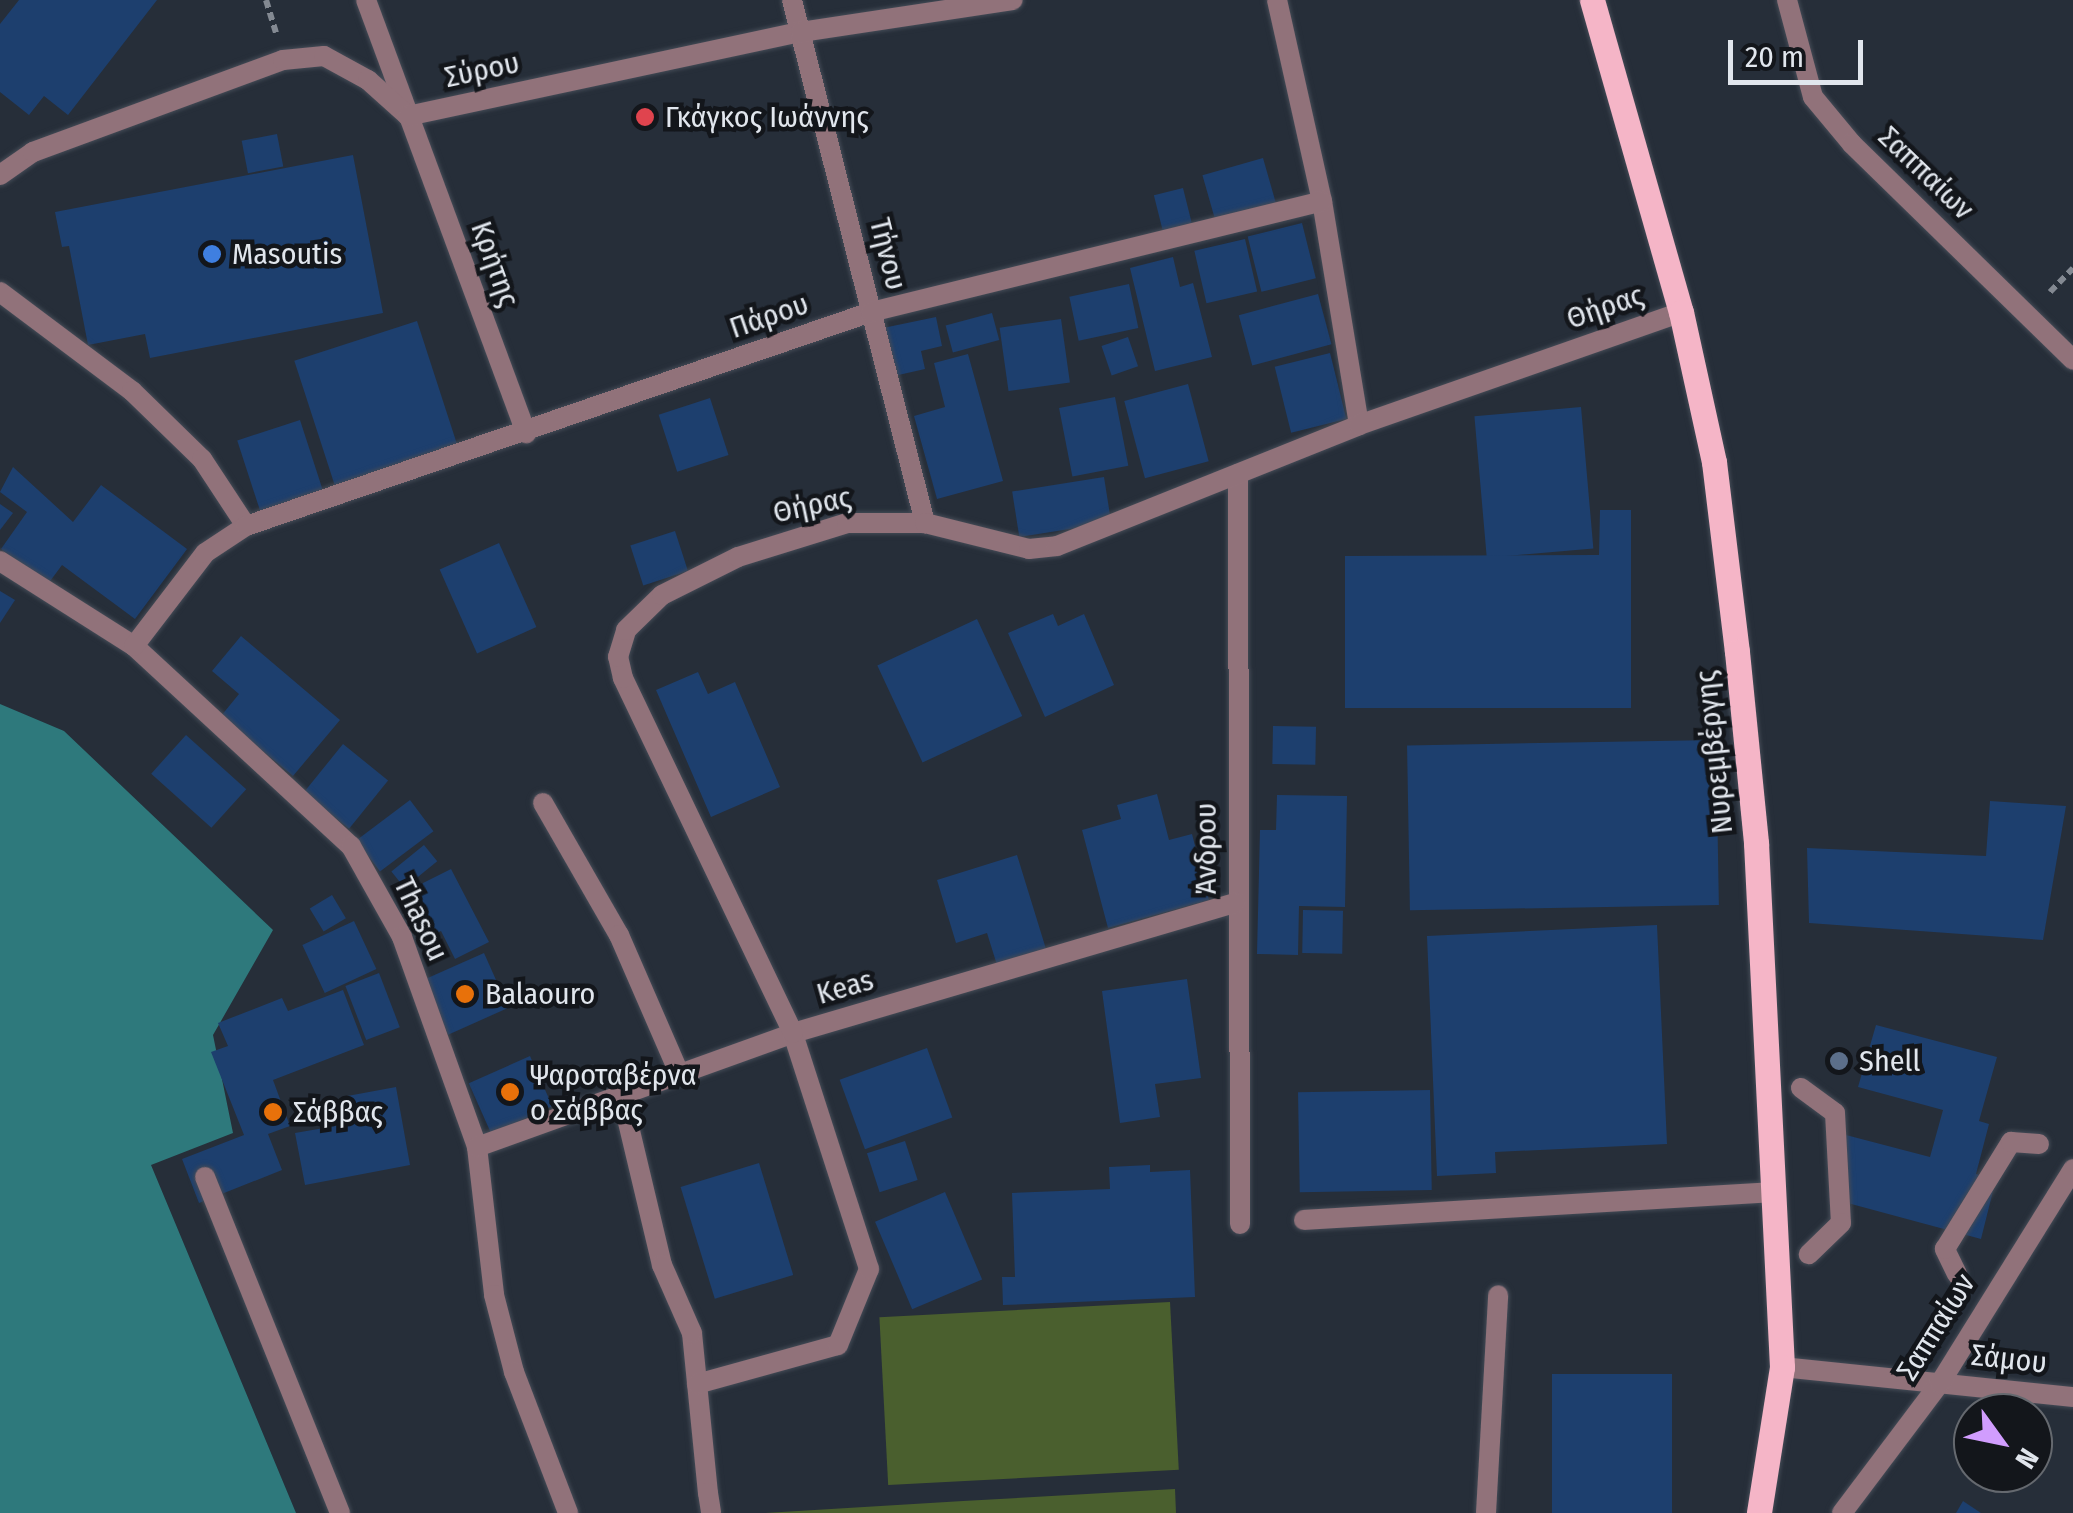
<!DOCTYPE html>
<html>
<head>
<meta charset="utf-8">
<style>
	body { margin:0 }
	#map { position:relative; width:2073px; height:1513px; overflow:hidden; background:#262e39; font-family:"Fira Sans Condensed",sans-serif }
	div>[style] { position:absolute }
	.green>* { inset:0; background:#4a5f2e; transform-origin:0 0 }
	.water>* { inset:0; background:#2e797c }
	.building>* { inset:0; background:#1d3f6e; transform-origin:0 0 }
	.path>* { height:6px; margin-top:-3px; transform-origin:0; background:repeating-linear-gradient(90deg,#838992 0 8px,transparent 0 13px) }
	.roads { filter:drop-shadow(0 0 2px #444b56) drop-shadow(0 0 2px #444b56) }
	.service>* { height:20px; margin:-10px; padding:0 10px; transform-origin:10px; border-radius:10px; background:#91727a }
	.minor>* { height:20px; margin:-10px; padding:0 10px; transform-origin:10px; border-radius:10px; background:#91727a }
	.tertiary>* { height:20px; margin:-10px; padding:0 10px; transform-origin:10px; border-radius:10px; background:#91727a }
	.primary>* { height:25px; margin:-12.5px; padding:0 12.5px; transform-origin:12.5px; border-radius:12.5px; background:#f5b5c7 }
	.dots>* { width:28px; height:28px; translate:-50% -50%; box-sizing:border-box; border:5px solid #13161b; border-radius:50% }
	span { translate:-50% -50%; white-space:nowrap; text-align:center; line-height:1.15; -webkit-text-stroke:9px #13161b; paint-order:stroke }
	.street-label { font-size:30px; color:#e1e6ed }
	.poi-label { font-size:30px; color:#e1e6ed }
	.left { translate:0 -50%; text-align:left }
	.north { position:absolute; left:1953px; top:1393px; width:100px; height:100px; box-sizing:border-box; background:#13161b; border:2px solid #65696f; border-radius:50%; rotate:123deg; font-size:28px; font-weight:700; line-height:40px; text-align:center; color:#e1e6ed }
	.north::after { content:''; display:block; margin:auto; width:35px; height:45px; background:#d19dfe; clip-path:polygon(50% 0,100% 100%,50% 72%,0 100%) }
	.scale { position:absolute; left:1728px; top:40px; width:135px; height:45px; box-sizing:border-box; border:5px solid #e1e6ed; border-top:0; padding-left:12px; font-size:30px; line-height:35px; white-space:nowrap; color:#e1e6ed; -webkit-text-stroke:8px #13161b; paint-order:stroke }
</style>
</head>
<body>
<div id="map">
	<div class="green">
		<div style="left:1170px;top:1302px;width:168px;height:291px;rotate:87deg"></div>
		<div style="clip-path:polygon(1175px 1489px,1176px 1513px,765px 1513px,963px 1501px)"></div>
	</div>
	<div class="water">
		<div style="clip-path:polygon(0 704px,64px 731px,273px 930px,213px 1035px,233px 1133px,151px 1165px,296px 1513px,0 1513px)"></div>
	</div>
	<div class="building">
		<div style="clip-path:polygon(19px 0,157px 0,68px 115px,44px 96px,29px 115px,0 92px,0 24px)"></div>
		<div style="left:277px;top:134px;width:33px;height:36px;rotate:79deg"></div>
		<div style="clip-path:polygon(353px 155px,383px 313px,150px 358px,145px 334px,88px 345px,69px 246px,62px 247px,55px 212px)"></div>
		<div style="left:1263px;top:158px;width:48px;height:63px;rotate:74deg"></div>
		<div style="left:1183px;top:188px;width:42px;height:30px;rotate:76deg"></div>
		<div style="left:1302px;top:223px;width:57px;height:56px;rotate:76deg"></div>
		<div style="left:1245px;top:239px;width:54px;height:52px;rotate:77deg"></div>
		<div style="clip-path:polygon(1173px 257px,1180px 287px,1193px 283px,1212px 357px,1155px 371px,1130px 268px)"></div>
		<div style="left:1129px;top:284px;width:45px;height:61px;rotate:78deg"></div>
		<div style="left:1318px;top:294px;width:52px;height:82px;rotate:75deg"></div>
		<div style="left:992px;top:313px;width:28px;height:48px;rotate:75deg"></div>
		<div style="clip-path:polygon(936px 317px,942px 346px,921px 351px,925px 369px,894px 376px,883px 328px)"></div>
		<div style="left:1061px;top:319px;width:64px;height:62px;rotate:82deg"></div>
		<div style="left:417px;top:321px;width:134px;height:129px;rotate:72deg"></div>
		<div style="left:1128px;top:337px;width:31px;height:28px;rotate:71deg"></div>
		<div style="left:1330px;top:353px;width:68px;height:57px;rotate:76deg"></div>
		<div style="clip-path:polygon(968px 354px,1003px 481px,937px 499px,914px 416px,945px 407px,934px 363px)"></div>
		<div style="left:1188px;top:384px;width:80px;height:66px;rotate:75deg"></div>
		<div style="left:1115px;top:397px;width:70px;height:57px;rotate:79deg"></div>
		<div style="left:710px;top:398px;width:60px;height:54px;rotate:72deg"></div>
		<div style="left:1581px;top:407px;width:142px;height:107px;rotate:85deg"></div>
		<div style="left:300px;top:420px;width:78px;height:66px;rotate:72deg"></div>
		<div style="clip-path:polygon(13px 467px,73px 522px,101px 485px,187px 549px,135px 619px,62px 565px,48px 584px,1px 549px,27px 512px,0 492px)"></div>
		<div style="left:1104px;top:477px;width:46px;height:93px;rotate:81deg"></div>
		<div style="clip-path:polygon(0 504px,13px 513px,0 530px)"></div>
		<div style="clip-path:polygon(1600px 510px,1631px 510px,1631px 708px,1345px 708px,1345px 556px,1599px 555px)"></div>
		<div style="left:675px;top:531px;width:42px;height:47px;rotate:72deg"></div>
		<div style="left:499px;top:543px;width:92px;height:65px;rotate:66deg"></div>
		<div style="clip-path:polygon(0 591px,15px 600px,0 623px)"></div>
		<div style="clip-path:polygon(1053px 614px,1058px 626px,1084px 614px,1114px 685px,1045px 717px,1008px 633px)"></div>
		<div style="left:977px;top:619px;width:107px;height:110px;rotate:65deg"></div>
		<div style="clip-path:polygon(241px 636px,340px 720px,293px 776px,221px 716px,239px 694px,212px 671px)"></div>
		<div style="clip-path:polygon(698px 672px,708px 694px,735px 682px,780px 787px,711px 817px,656px 690px)"></div>
		<div style="left:1273px;top:726px;width:43px;height:38px;rotate:1deg"></div>
		<div style="left:186px;top:735px;width:81px;height:52px;rotate:42deg"></div>
		<div style="left:1716px;top:740px;width:165px;height:309px;rotate:89deg"></div>
		<div style="left:343px;top:744px;width:58px;height:62px;rotate:39deg"></div>
		<div style="clip-path:polygon(1157px 794px,1169px 840px,1192px 834px,1209px 900px,1108px 928px,1082px 830px,1121px 819px,1117px 805px)"></div>
		<div style="clip-path:polygon(1277px 795px,1347px 796px,1345px 907px,1299px 906px,1298px 955px,1257px 954px,1260px 830px,1276px 830px)"></div>
		<div style="left:410px;top:800px;width:39px;height:67px;rotate:53deg"></div>
		<div style="clip-path:polygon(1990px 801px,2066px 806px,2043px 940px,1809px 923px,1807px 848px,1986px 856px)"></div>
		<div style="left:424px;top:845px;width:21px;height:42px;rotate:51deg"></div>
		<div style="clip-path:polygon(1017px 855px,1046px 949px,997px 965px,987px 933px,956px 943px,937px 880px)"></div>
		<div style="clip-path:polygon(451px 869px,489px 942px,455px 959px,441px 931px,422px 941px,399px 895px)"></div>
		<div style="left:332px;top:895px;width:27px;height:26px;rotate:59deg"></div>
		<div style="left:1303px;top:910px;width:40px;height:43px;rotate:1deg"></div>
		<div style="left:354px;top:921px;width:53px;height:57px;rotate:65deg"></div>
		<div style="clip-path:polygon(1657px 925px,1667px 1144px,1495px 1152px,1496px 1173px,1437px 1176px,1427px 936px)"></div>
		<div style="left:484px;top:953px;width:60px;height:66px;rotate:66deg"></div>
		<div style="left:379px;top:973px;width:58px;height:36px;rotate:69deg"></div>
		<div style="clip-path:polygon(1187px 979px,1201px 1078px,1155px 1084px,1160px 1117px,1120px 1123px,1102px 991px)"></div>
		<div style="clip-path:polygon(343px 990px,364px 1045px,273px 1080px,290px 1126px,268px 1134px,282px 1170px,199px 1203px,182px 1159px,244px 1135px,211px 1052px,228px 1046px,218px 1023px,282px 998px,288px 1011px)"></div>
		<div style="clip-path:polygon(1876px 1025px,1997px 1057px,1979px 1121px,1989px 1124px,1976px 1174px,1996px 1179px,1981px 1239px,1829px 1198px,1846px 1135px,1930px 1157px,1943px 1110px,1858px 1087px)"></div>
		<div style="left:927px;top:1048px;width:74px;height:93px;rotate:70deg"></div>
		<div style="left:530px;top:1056px;width:55px;height:67px;rotate:66deg"></div>
		<div style="clip-path:polygon(396px 1087px,410px 1165px,305px 1185px,295px 1133px,347px 1124px,342px 1097px)"></div>
		<div style="left:1430px;top:1090px;width:100px;height:132px;rotate:89deg"></div>
		<div style="left:905px;top:1141px;width:41px;height:40px;rotate:72deg"></div>
		<div style="left:759px;top:1163px;width:117px;height:82px;rotate:73deg"></div>
		<div style="clip-path:polygon(1150px 1165px,1150px 1172px,1190px 1170px,1195px 1297px,1003px 1305px,1002px 1277px,1015px 1277px,1012px 1193px,1110px 1189px,1109px 1167px)"></div>
		<div style="left:945px;top:1192px;width:95px;height:76px;rotate:67deg"></div>
		<div style="left:1672px;top:1374px;width:139px;height:120px;rotate:90deg"></div>
		<div style="clip-path:polygon(1963px 1501px,1981px 1513px,1956px 1513px)"></div>
	</div>
	<div class="path">
		<div style="left:266px;top:0;width:34px;rotate:73deg"></div>
		<div style="left:2050px;top:292px;width:33px;rotate:-46deg"></div>
	</div>
	<div class="roads">
		<div class="service">
			<div style="left:543px;top:803px;width:152px;rotate:60.1deg"></div>
			<div style="left:619px;top:935px;width:150px;rotate:66.5deg"></div>
			<div style="left:1801px;top:1088px;width:42px;rotate:36.3deg"></div>
			<div style="left:1835px;top:1113px;width:110px;rotate:86.9deg"></div>
			<div style="left:1841px;top:1223px;width:45px;rotate:135.9deg"></div>
			<div style="left:205px;top:1177px;width:362px;rotate:68.1deg"></div>
			<div style="left:1304px;top:1220px;width:470px;rotate:-3.4deg"></div>
			<div style="left:1957px;top:1274px;width:28px;rotate:-116deg"></div>
			<div style="left:1945px;top:1249px;width:126px;rotate:-58.3deg"></div>
			<div style="left:2011px;top:1142px;width:28px;rotate:4deg"></div>
			<div style="left:692px;top:1333px;width:161px;rotate:84.3deg"></div>
			<div style="left:697px;top:1384px;width:146px;rotate:-15.5deg"></div>
			<div style="left:838px;top:1345px;width:82px;rotate:-67.8deg"></div>
			<div style="left:1486px;top:1513px;width:218px;rotate:-86.8deg"></div>
		</div>
		<div class="minor">
			<div style="left:366px;top:0;width:462px;rotate:69.7deg"></div>
			<div style="left:792px;top:0;width:540px;rotate:75.73deg"></div>
			<div style="left:1277px;top:0;width:206px;rotate:77.4deg"></div>
			<div style="left:1322px;top:201px;width:227px;rotate:80.6deg"></div>
			<div style="left:0;top:175px;width:40px;rotate:-34.9deg"></div>
			<div style="left:33px;top:152px;width:266px;rotate:-20.2deg"></div>
			<div style="left:283px;top:60px;width:41px;rotate:-5.6deg"></div>
			<div style="left:324px;top:56px;width:50px;rotate:28.6deg"></div>
			<div style="left:368px;top:80px;width:54px;rotate:42deg"></div>
			<div style="left:408px;top:116px;width:402px;rotate:-12.1deg"></div>
			<div style="left:801px;top:32px;width:214px;rotate:-8.6deg"></div>
			<div style="left:0;top:292px;width:165px;rotate:36.9deg"></div>
			<div style="left:132px;top:391px;width:98px;rotate:44.2deg"></div>
			<div style="left:202px;top:459px;width:80px;rotate:56.7deg"></div>
			<div style="left:1238px;top:474px;width:750px;rotate:89.85deg"></div>
			<div style="left:0;top:561px;width:159px;rotate:32.4deg"></div>
			<div style="left:134px;top:646px;width:295px;rotate:42.7deg"></div>
			<div style="left:351px;top:846px;width:104px;rotate:60.7deg"></div>
			<div style="left:402px;top:937px;width:223px;rotate:70.3deg"></div>
			<div style="left:477px;top:1147px;width:149px;rotate:83.4deg"></div>
			<div style="left:494px;top:1295px;width:80px;rotate:75.4deg"></div>
			<div style="left:514px;top:1372px;width:151px;rotate:69deg"></div>
			<div style="left:134px;top:646px;width:117px;rotate:-52.6deg"></div>
			<div style="left:205px;top:553px;width:49px;rotate:-33.4deg"></div>
			<div style="left:246px;top:526px;width:661px;rotate:-18.9deg"></div>
			<div style="left:871px;top:312px;width:464px;rotate:-13.8deg"></div>
			<div style="left:621px;top:1093px;width:177px;rotate:76.6deg"></div>
			<div style="left:662px;top:1265px;width:74px;rotate:66.2deg"></div>
			<div style="left:477px;top:1147px;width:336px;rotate:-19.8deg"></div>
			<div style="left:793px;top:1033px;width:461px;rotate:-16.4deg"></div>
			<div style="left:869px;top:1269px;width:248px;rotate:-107.9deg"></div>
			<div style="left:793px;top:1033px;width:394px;rotate:-115.6deg"></div>
			<div style="left:623px;top:678px;width:22px;rotate:-103deg"></div>
			<div style="left:618px;top:657px;width:28px;rotate:-73deg"></div>
			<div style="left:626px;top:630px;width:50px;rotate:-44.2deg"></div>
			<div style="left:662px;top:595px;width:85px;rotate:-26.6deg"></div>
			<div style="left:738px;top:557px;width:114px;rotate:-17.3deg"></div>
			<div style="left:847px;top:523px;width:78px"></div>
			<div style="left:925px;top:523px;width:107px;rotate:14deg"></div>
			<div style="left:1029px;top:549px;width:28px;rotate:-6deg"></div>
			<div style="left:1057px;top:546px;width:325px;rotate:-21.8deg"></div>
			<div style="left:1359px;top:425px;width:341px;rotate:-19.3deg"></div>
			<div style="left:1782px;top:1367px;width:293px;rotate:5.9deg"></div>
			<div style="left:708px;top:1493px;width:20px;rotate:81deg"></div>
		</div>
		<div class="tertiary">
			<div style="left:1787px;top:0;width:100px;rotate:75deg"></div>
			<div style="left:1813px;top:97px;width:61px;rotate:50.3deg"></div>
			<div style="left:1852px;top:144px;width:309px;rotate:44.3deg"></div>
			<div style="left:1842px;top:1513px;width:163px;rotate:-53deg"></div>
			<div style="left:1940px;top:1383px;width:252px;rotate:-58.1deg"></div>
		</div>
		<div class="primary">
			<div style="left:1592px;top:0;width:324px;rotate:74.1deg"></div>
			<div style="left:1681px;top:312px;width:154px;rotate:77.6deg"></div>
			<div style="left:1714px;top:462px;width:191px;rotate:83.1deg"></div>
			<div style="left:1737px;top:652px;width:192px;rotate:84.3deg"></div>
			<div style="left:1756px;top:843px;width:525px;rotate:87.16deg"></div>
			<div style="left:1782px;top:1367px;width:148px;rotate:99deg"></div>
		</div>
	</div>
	<div class="dots">
		<div style="left:645px;top:117px;background:#e0444e"></div>
		<div style="left:212px;top:254px;background:#3f7fe0"></div>
		<div style="left:465px;top:994px;background:#e8710a"></div>
		<div style="left:1839px;top:1061px;background:#5c6f8a"></div>
		<div style="left:510px;top:1092px;background:#e8710a"></div>
		<div style="left:273px;top:1112px;background:#e8710a"></div>
	</div>
	<div class="street-label">
		<span style="left:482px;top:70px;rotate:-12deg">Σύρου</span>
		<span style="left:1926px;top:173px;rotate:44deg">Σαππαίων</span>
		<span style="left:888px;top:254px;rotate:76deg">Τήνου</span>
		<span style="left:495px;top:264px;rotate:70deg">Κρήτης</span>
		<span style="left:1605px;top:307px;rotate:-19deg">Θήρας</span>
		<span style="left:769px;top:316px;rotate:-19deg">Πάρου</span>
		<span style="left:812px;top:505px;rotate:-12deg">Θήρας</span>
		<span style="left:1714px;top:752px;rotate:-96deg">Νυρεμβέργης</span>
		<span style="left:1206px;top:849px;rotate:-90deg">Άνδρου</span>
		<span style="left:421px;top:919px;rotate:65deg">Thasou</span>
		<span style="left:845px;top:987px;rotate:-16deg">Keas</span>
		<span style="left:1936px;top:1327px;rotate:-58deg">Σαππαίων</span>
		<span style="left:2009px;top:1359px;rotate:6deg">Σάμου</span>
	</div>
	<div class="poi-label">
		<span class="left" style="left:665px;top:117px">Γκάγκος Ιωάννης</span>
		<span class="left" style="left:232px;top:254px">Masoutis</span>
		<span class="left" style="left:485px;top:994px">Balaouro</span>
		<span class="left" style="left:1859px;top:1061px">Shell</span>
		<span class="left" style="left:530px;top:1092px">Ψαροταβέρνα<br>ο Σάββας</span>
		<span class="left" style="left:293px;top:1112px">Σάββας</span>
	</div>
	<div class="north">N</div>
	<div class="scale">20 m</div>
</div>
</body>
</html>
